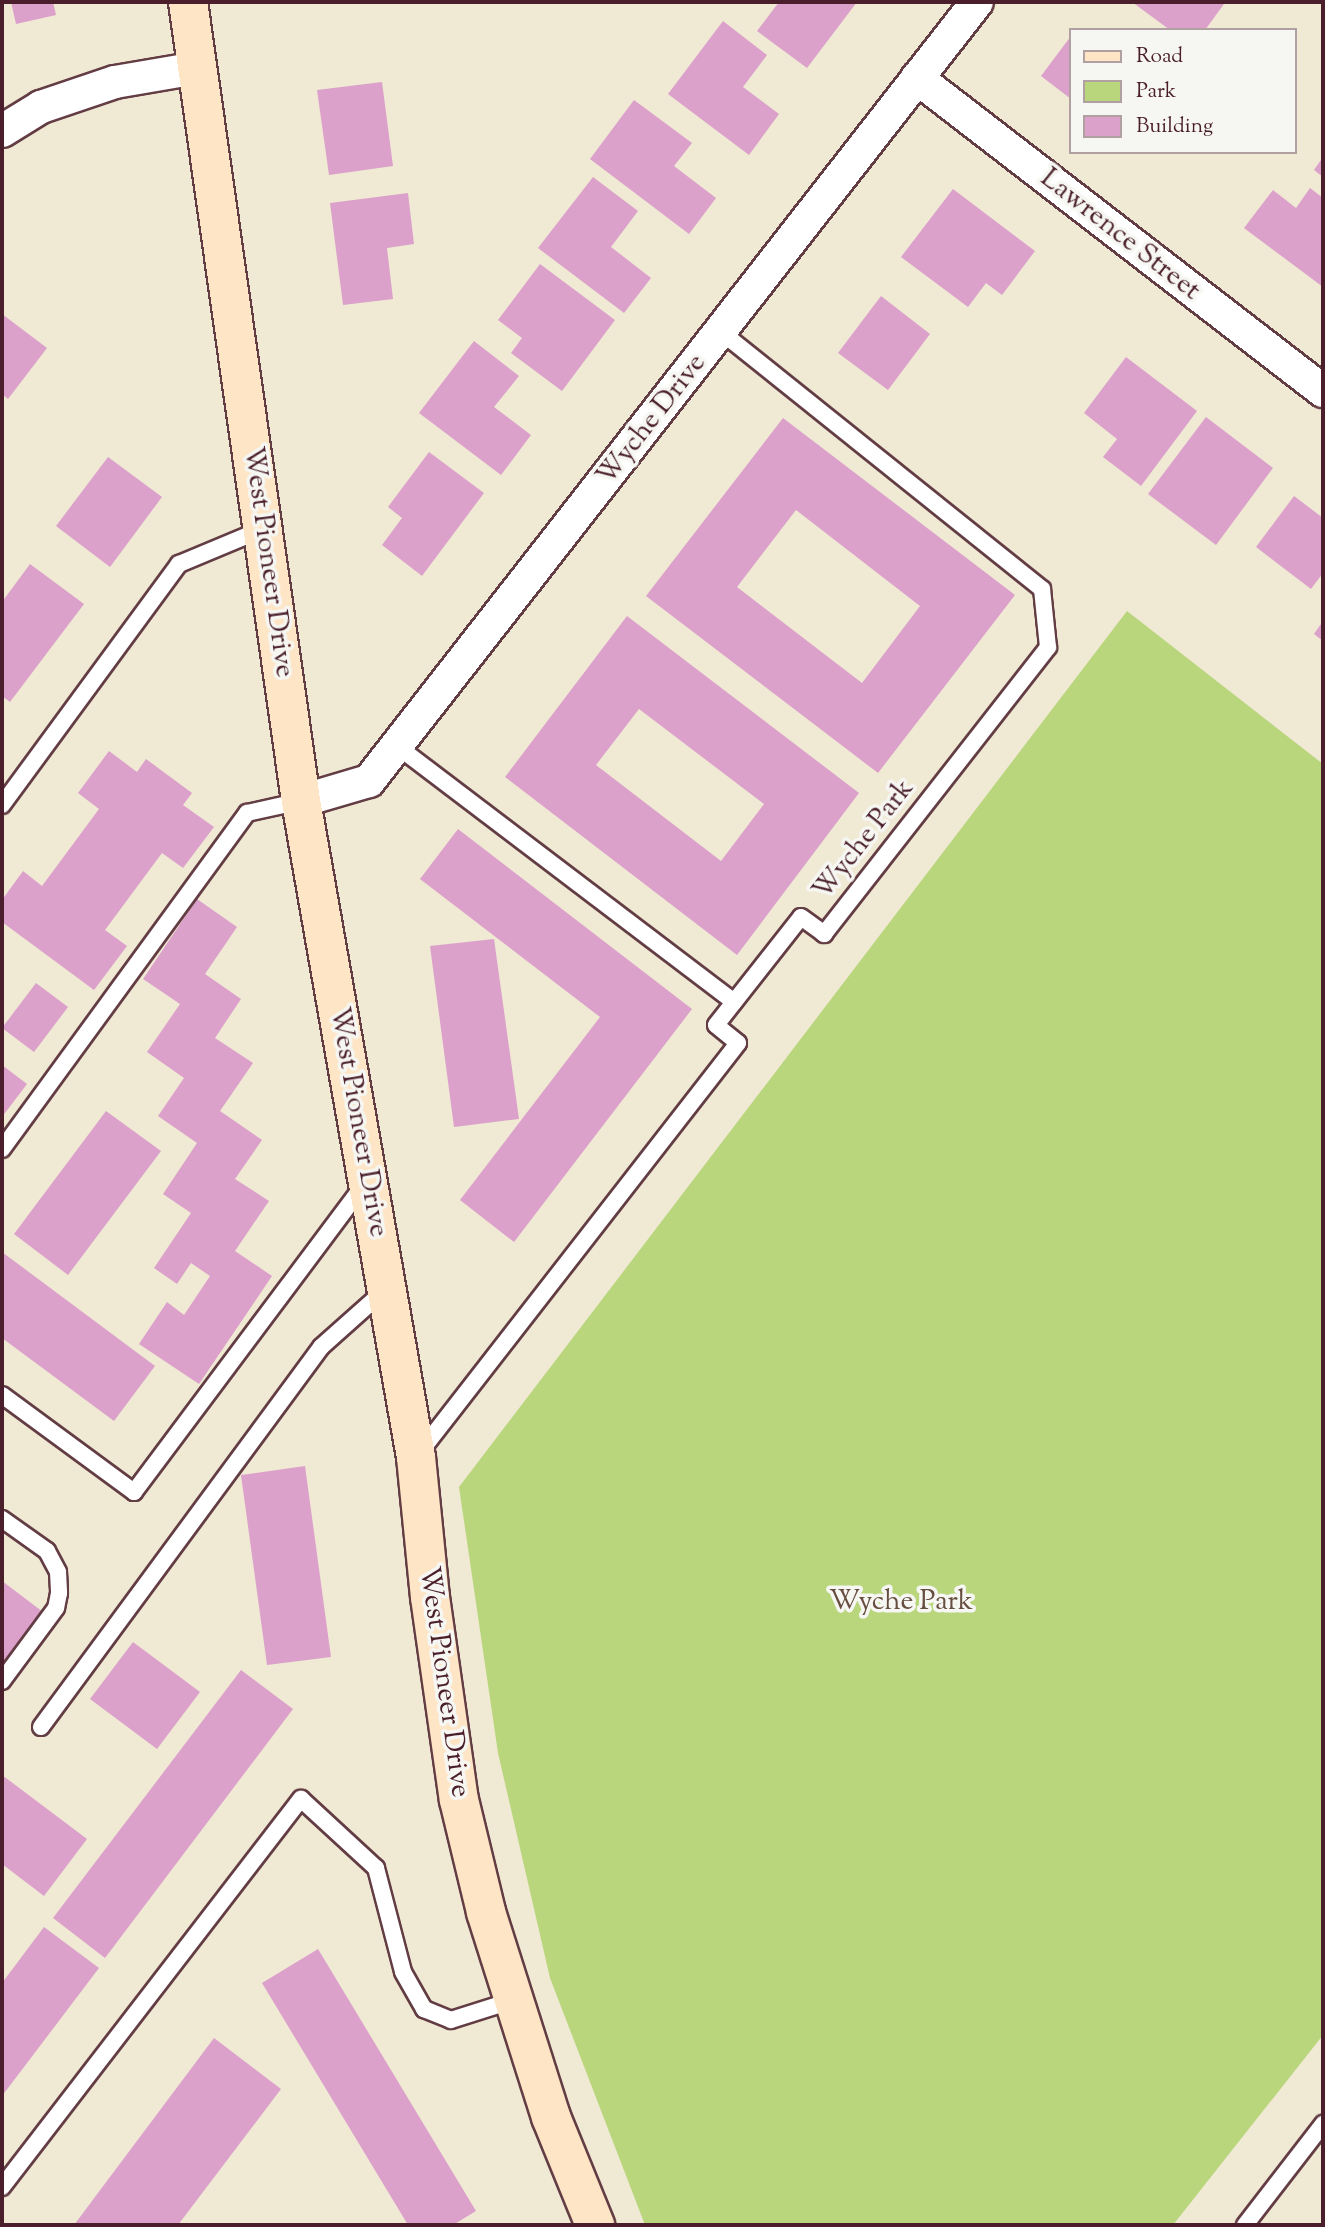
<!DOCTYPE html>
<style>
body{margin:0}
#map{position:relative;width:1325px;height:2227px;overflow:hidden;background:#f0e9d4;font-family:"Sorts Mill Goudy",serif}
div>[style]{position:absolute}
.green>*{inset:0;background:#b9d67d}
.building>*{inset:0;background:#dba1cb}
.roads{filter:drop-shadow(2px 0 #633d44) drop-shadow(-2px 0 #633d44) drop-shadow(0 2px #633d44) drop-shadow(0 -2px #633d44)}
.service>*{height:16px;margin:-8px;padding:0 8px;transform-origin:8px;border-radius:8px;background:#fff}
.minor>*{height:32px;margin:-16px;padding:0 16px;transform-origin:16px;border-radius:16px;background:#fff}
.secondary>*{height:38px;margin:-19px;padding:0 19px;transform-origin:19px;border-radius:19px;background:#fde5c5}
span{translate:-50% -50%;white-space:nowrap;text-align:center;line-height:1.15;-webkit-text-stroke:7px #f6f6f2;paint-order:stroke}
.street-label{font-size:28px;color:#4a1f2b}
.park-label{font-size:28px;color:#664d40}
.frame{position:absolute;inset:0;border:4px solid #4a1f2b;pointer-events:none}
.legend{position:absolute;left:1069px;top:28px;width:228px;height:126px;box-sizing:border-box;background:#f6f6f2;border:2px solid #b1a0a2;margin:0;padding:9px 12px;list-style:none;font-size:21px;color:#4a1f2b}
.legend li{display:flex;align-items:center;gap:14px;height:35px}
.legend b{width:35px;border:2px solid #b1a0a2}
</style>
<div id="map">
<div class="green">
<div style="clip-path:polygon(1127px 611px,1323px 764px,1323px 2035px,1173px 2225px,645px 2225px,550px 1978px,498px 1753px,459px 1487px)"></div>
</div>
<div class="building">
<div style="clip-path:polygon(11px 2px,53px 2px,56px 15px,16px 24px)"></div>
<div style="clip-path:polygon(779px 2px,857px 2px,807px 68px,757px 31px)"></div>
<div style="clip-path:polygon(1132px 2px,1222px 2px,1224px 4px,1205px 30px,1170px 30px)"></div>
<div style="clip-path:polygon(723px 21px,767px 55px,743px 87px,779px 114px,749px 155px,668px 94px)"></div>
<div style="clip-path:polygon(1071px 36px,1071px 99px,1041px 76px)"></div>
<div style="clip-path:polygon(382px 82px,393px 166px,329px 175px,317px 90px)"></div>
<div style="clip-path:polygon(634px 100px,692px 143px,674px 166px,716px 198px,689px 234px,590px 159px)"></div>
<div style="clip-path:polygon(1323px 157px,1323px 177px,1314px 170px)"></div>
<div style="clip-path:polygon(593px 177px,638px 211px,611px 247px,651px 278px,624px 313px,538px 248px)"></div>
<div style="clip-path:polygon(1310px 188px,1323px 198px,1323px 287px,1244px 228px,1273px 190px,1296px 208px)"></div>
<div style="clip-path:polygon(953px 189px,1035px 251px,1002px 295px,986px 283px,968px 307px,901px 257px)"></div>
<div style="clip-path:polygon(408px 193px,414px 244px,387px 248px,393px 299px,343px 305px,330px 203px)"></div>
<div style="clip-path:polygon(540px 264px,615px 320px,562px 391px,511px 353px,522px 338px,498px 320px)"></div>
<div style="clip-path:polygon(881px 296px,930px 334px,888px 390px,838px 353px)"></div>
<div style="clip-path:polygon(2px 314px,47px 348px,8px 399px,2px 394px)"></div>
<div style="clip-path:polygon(474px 341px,519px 376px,494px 407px,531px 435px,501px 475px,419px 413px)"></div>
<div style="clip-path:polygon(1126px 357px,1197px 411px,1141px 486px,1103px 457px,1117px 439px,1084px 413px)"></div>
<div style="clip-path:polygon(1206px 417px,1273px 468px,1216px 545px,1148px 494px)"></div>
<div style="clip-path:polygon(evenodd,783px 418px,1015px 595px,878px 773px,646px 596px,783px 418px,796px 510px,920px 606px,862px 683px,737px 587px,796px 510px)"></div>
<div style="clip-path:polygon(429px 452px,484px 493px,422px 576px,382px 545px,402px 518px,388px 507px)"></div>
<div style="clip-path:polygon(108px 457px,162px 497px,110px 567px,56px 526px)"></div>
<div style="clip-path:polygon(1294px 496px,1323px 518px,1323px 573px,1311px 589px,1256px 547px)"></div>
<div style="clip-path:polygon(30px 564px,84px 604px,10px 702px,2px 696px,2px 602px)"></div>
<div style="clip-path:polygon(evenodd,627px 616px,859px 793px,737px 955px,505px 777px,627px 616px,639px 709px,764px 804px,721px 861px,596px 765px,639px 709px)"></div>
<div style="clip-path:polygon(1323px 621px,1323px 641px,1314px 634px)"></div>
<div style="clip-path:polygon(109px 751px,137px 772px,146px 759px,192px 793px,183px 805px,214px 827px,183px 868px,162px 853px,105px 930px,127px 946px,94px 990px,2px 922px,2px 900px,23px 871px,42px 886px,99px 809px,78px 793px)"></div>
<div style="clip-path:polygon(458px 829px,692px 1009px,514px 1242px,460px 1200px,600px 1017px,420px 879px)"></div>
<div style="clip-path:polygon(197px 899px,237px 927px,205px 974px,241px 999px,215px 1038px,253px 1063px,220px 1111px,262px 1140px,235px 1179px,269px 1201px,235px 1251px,272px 1276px,199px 1384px,139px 1344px,167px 1302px,184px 1315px,210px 1276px,191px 1263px,177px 1284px,154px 1268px,191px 1213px,163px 1194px,197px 1143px,158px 1116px,184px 1078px,147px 1052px,180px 1004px,143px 979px)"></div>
<div style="clip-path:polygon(494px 939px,519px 1119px,454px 1127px,430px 946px)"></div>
<div style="clip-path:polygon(36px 983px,68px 1007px,34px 1052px,2px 1028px)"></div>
<div style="clip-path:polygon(2px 1065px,27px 1084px,2px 1117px)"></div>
<div style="clip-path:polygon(106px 1111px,161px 1151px,68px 1275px,14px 1234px)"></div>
<div style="clip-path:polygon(2px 1252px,155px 1366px,114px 1421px,2px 1338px)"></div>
<div style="clip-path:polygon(305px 1466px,331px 1657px,267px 1665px,241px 1475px)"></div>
<div style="clip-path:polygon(2px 1581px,47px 1615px,6px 1669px,2px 1666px)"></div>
<div style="clip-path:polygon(133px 1642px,200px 1692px,157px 1749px,90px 1699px)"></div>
<div style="clip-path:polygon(241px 1670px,293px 1709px,105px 1958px,53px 1918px)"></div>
<div style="clip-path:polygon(2px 1775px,87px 1839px,44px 1896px,2px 1864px)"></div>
<div style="clip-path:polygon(44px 1927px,99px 1968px,2px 2096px,2px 1983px)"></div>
<div style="clip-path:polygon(318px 1949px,476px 2211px,453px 2225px,408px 2225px,262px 1983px)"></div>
<div style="clip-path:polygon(214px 2038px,281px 2089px,178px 2225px,74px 2225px)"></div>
</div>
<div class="roads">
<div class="service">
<div style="left:397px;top:746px;width:423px;rotate:37.2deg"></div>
<div style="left:2px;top:805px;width:299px;rotate:-53.7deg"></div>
<div style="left:179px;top:564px;width:91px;rotate:-22.6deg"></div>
<div style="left:2px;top:1149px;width:416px;rotate:-53.9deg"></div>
<div style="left:247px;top:813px;width:55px;rotate:-12.5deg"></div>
<div style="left:2px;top:1395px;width:164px;rotate:36.3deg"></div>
<div style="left:134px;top:1492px;width:384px;rotate:-53.2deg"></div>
<div style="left:420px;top:1452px;width:518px;rotate:-52.13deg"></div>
<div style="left:738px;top:1043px;width:28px;rotate:-141deg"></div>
<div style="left:716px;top:1025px;width:137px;rotate:-51.8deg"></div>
<div style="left:801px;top:917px;width:29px;rotate:36deg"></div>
<div style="left:824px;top:934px;width:364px;rotate:-52deg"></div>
<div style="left:1048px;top:647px;width:58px;rotate:-95.9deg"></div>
<div style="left:1042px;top:589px;width:411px;rotate:-141.3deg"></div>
<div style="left:2px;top:1519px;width:55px;rotate:35.4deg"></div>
<div style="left:47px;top:1551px;width:24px;rotate:62deg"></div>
<div style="left:58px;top:1572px;width:21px;rotate:87deg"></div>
<div style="left:59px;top:1593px;width:15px;rotate:101deg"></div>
<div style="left:56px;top:1608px;width:91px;rotate:126.5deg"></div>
<div style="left:41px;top:1727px;width:472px;rotate:-53.6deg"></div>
<div style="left:321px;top:1347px;width:87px;rotate:-41.7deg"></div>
<div style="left:2px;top:2187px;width:490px;rotate:-52.4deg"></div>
<div style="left:301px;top:1799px;width:102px;rotate:42.6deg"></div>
<div style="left:376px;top:1868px;width:107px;rotate:75.4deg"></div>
<div style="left:403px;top:1972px;width:43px;rotate:60.4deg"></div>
<div style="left:424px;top:2009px;width:29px;rotate:22deg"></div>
<div style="left:451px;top:2020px;width:66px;rotate:-17.6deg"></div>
<div style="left:1245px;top:2225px;width:128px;rotate:-52.3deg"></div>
</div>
<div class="minor">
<div style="left:917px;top:78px;width:513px;rotate:37.63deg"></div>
<div style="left:2px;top:131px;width:46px;rotate:-31.6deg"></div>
<div style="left:41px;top:107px;width:78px;rotate:-18.7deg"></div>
<div style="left:115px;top:82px;width:83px;rotate:-9.7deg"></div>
<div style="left:301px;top:801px;width:71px;rotate:-16.4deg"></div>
<div style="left:369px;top:781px;width:988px;rotate:-52.03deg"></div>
</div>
<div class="secondary">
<div style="left:188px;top:2px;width:807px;rotate:81.95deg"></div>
<div style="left:301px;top:801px;width:666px;rotate:80.06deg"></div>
<div style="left:416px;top:1457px;width:141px;rotate:84.3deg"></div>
<div style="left:430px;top:1597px;width:205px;rotate:81.9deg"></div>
<div style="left:459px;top:1800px;width:115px;rotate:76.4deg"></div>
<div style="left:486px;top:1912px;width:215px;rotate:72.4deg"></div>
<div style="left:551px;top:2117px;width:117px;rotate:67.8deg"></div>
</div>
</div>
<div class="street-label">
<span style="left:1120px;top:235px;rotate:38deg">Lawrence Street</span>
<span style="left:652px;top:420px;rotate:-52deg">Wyche Drive</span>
<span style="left:268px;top:562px;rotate:82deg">West Pioneer Drive</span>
<span style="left:864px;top:840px;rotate:-52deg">Wyche Park</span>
<span style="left:358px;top:1122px;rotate:80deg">West Pioneer Drive</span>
<span style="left:444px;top:1682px;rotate:82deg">West Pioneer Drive</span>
</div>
<div class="park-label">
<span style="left:901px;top:1602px">Wyche Park</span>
</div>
<div class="frame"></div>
<ul class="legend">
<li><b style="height:9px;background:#fde5c5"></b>Road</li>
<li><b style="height:19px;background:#b9d67d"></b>Park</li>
<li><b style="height:19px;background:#dba1cb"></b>Building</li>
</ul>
</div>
